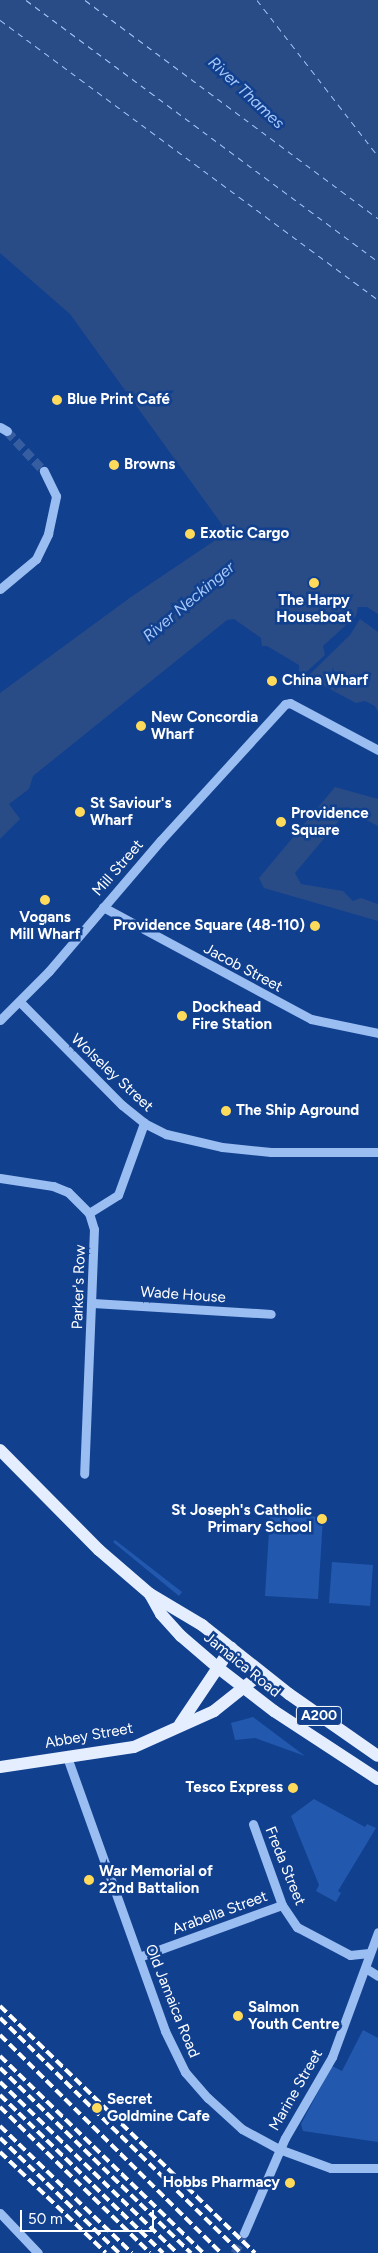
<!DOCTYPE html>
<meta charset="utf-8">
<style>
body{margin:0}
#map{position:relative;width:378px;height:2253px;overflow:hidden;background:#11408f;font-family:Figtree,sans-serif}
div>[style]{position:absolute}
.green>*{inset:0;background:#2259ae}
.water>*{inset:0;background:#294c87}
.pier>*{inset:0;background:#11408f}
.ferry>*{height:1px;margin-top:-0.5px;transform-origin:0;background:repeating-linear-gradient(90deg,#a6c7f9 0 6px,transparent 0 11px)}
.minor-tunnel>*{height:9px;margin-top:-4.5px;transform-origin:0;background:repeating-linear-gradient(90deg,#355da0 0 9px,transparent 0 13.5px)}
.minor>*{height:9px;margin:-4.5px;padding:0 4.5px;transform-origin:4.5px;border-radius:4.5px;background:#9abdf2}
.major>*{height:12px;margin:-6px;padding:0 6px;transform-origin:6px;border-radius:6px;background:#e5eeff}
.rail>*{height:4px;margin-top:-2px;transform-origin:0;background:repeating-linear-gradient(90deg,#fff 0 9px,transparent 0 13px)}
.dots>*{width:14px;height:14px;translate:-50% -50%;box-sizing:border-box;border:2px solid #11408f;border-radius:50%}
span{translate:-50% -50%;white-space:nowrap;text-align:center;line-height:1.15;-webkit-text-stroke:5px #11408f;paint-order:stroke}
.shield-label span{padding:1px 4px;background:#11408f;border:1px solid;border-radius:4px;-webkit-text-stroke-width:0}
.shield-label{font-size:14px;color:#fff;font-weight:700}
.poi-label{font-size:15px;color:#fff;font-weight:700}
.left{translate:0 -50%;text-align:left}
.right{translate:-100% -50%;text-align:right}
.street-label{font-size:15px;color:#fff}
.water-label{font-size:16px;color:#a6c7f9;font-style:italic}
.scale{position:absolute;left:20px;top:2210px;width:134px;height:22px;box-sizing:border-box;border:2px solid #fff;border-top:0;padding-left:6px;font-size:15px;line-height:18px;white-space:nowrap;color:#fff;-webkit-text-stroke:4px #11408f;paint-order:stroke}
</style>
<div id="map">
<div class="green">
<div style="clip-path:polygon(270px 1514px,323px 1517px,318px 1599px,265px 1596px)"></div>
<div style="clip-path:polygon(115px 1540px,182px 1592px,179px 1596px,113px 1542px)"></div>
<div style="clip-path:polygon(332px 1562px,373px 1565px,370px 1606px,329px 1603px)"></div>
<div style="clip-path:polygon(253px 1717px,305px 1756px,255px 1738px,235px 1740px,231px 1723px)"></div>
<div style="clip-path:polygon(314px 1799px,365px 1827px,367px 1824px,376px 1828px,338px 1891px,341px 1893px,336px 1902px,316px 1891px,319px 1885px,291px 1816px)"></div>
<div style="clip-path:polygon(363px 2030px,378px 2038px,378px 2142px,303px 2131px,301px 2124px,332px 2066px,342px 2071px)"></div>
</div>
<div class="water">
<div style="clip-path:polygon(0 0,378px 0,378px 712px,375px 706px,365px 701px,356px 703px,307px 677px,299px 671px,299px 665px,267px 646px,262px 646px,261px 638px,234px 619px,227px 620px,33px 776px,29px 789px,9px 804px,20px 819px,0 839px,0 693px,131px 597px,214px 541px,223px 526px,70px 314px,0 253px)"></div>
<div style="clip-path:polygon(335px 787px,378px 799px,378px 826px,353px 813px,343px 816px,295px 873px,301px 884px,343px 891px,353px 901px,361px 898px,378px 904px,378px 921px,264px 888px,259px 878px)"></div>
</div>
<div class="pier">
<div style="clip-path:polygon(358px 607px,367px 607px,378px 614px,378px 632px,360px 619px,350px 635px,307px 677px,304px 674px,325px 655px,323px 646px,356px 616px)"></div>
</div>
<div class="ferry">
<div style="left:26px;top:0;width:438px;rotate:36.6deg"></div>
<div style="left:85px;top:0;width:365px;rotate:36.7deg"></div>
<div style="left:257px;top:0;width:197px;rotate:52.2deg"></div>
<div style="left:0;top:20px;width:470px;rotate:36.5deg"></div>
</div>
<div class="minor-tunnel">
<div style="left:7px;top:431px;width:54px;rotate:47.2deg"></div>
<div style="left:235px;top:2253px;width:22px;rotate:-66deg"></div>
</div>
<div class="minor">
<div style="left:0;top:427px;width:8px;rotate:30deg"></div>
<div style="left:0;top:589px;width:47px;rotate:-39.8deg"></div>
<div style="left:36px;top:559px;width:28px;rotate:-64deg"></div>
<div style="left:48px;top:534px;width:39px;rotate:-78deg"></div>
<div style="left:56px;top:496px;width:28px;rotate:-116deg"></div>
<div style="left:103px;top:907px;width:236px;rotate:28.3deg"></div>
<div style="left:311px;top:1019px;width:68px;rotate:11.8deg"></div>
<div style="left:20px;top:1002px;width:145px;rotate:45.3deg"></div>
<div style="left:122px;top:1105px;width:28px;rotate:39deg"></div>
<div style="left:144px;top:1123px;width:25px;rotate:27deg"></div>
<div style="left:166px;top:1134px;width:57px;rotate:13.1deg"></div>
<div style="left:222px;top:1147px;width:49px;rotate:5.8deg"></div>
<div style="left:271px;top:1152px;width:107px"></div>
<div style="left:0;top:1020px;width:69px;rotate:-45deg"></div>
<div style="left:49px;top:971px;width:172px;rotate:-49.5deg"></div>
<div style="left:161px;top:840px;width:184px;rotate:-47.6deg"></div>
<div style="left:285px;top:704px;width:5px;rotate:-11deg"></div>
<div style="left:290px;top:703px;width:100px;rotate:28.1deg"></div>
<div style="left:0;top:1178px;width:54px;rotate:8.6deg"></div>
<div style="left:53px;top:1186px;width:16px;rotate:22deg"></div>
<div style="left:68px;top:1192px;width:30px;rotate:45deg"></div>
<div style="left:89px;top:1213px;width:17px;rotate:73deg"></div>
<div style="left:94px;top:1229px;width:245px;rotate:92.3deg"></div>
<div style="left:89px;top:1213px;width:34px;rotate:-32deg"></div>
<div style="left:118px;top:1195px;width:77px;rotate:-70.1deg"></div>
<div style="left:93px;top:1303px;width:178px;rotate:3.5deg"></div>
<div style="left:67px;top:1757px;width:291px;rotate:70.3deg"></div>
<div style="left:165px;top:2031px;width:46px;rotate:64deg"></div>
<div style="left:185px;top:2072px;width:35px;rotate:49deg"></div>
<div style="left:208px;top:2098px;width:46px;rotate:42.4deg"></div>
<div style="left:242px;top:2129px;width:42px;rotate:28.4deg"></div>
<div style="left:279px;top:2149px;width:55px;rotate:20.1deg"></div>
<div style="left:331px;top:2168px;width:47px"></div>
<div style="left:253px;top:1824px;width:86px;rotate:70.3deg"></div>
<div style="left:282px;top:1905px;width:27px;rotate:56deg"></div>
<div style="left:297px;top:1927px;width:60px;rotate:27.8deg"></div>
<div style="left:350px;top:1955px;width:19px;rotate:-6deg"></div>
<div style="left:139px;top:1957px;width:152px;rotate:-20deg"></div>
<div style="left:367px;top:1969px;width:13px;rotate:32deg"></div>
<div style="left:0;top:2213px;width:55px;rotate:46.5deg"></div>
<div style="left:244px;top:2233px;width:103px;rotate:-66.7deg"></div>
<div style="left:285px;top:2138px;width:94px;rotate:-59.9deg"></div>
<div style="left:332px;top:2057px;width:133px;rotate:-69.8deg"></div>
</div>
<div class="major">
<div style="left:0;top:1450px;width:141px;rotate:45.3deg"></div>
<div style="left:99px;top:1550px;width:67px;rotate:40.8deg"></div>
<div style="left:150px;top:1594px;width:61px;rotate:30.8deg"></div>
<div style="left:202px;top:1625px;width:111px;rotate:38.4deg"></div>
<div style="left:289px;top:1694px;width:108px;rotate:34.9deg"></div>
<div style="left:150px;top:1594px;width:23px;rotate:61deg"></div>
<div style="left:161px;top:1614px;width:30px;rotate:48deg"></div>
<div style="left:181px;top:1636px;width:48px;rotate:40.7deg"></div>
<div style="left:217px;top:1667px;width:72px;rotate:37.7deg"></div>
<div style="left:274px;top:1711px;width:124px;rotate:33.2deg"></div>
<div style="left:180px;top:1724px;width:92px;rotate:-56.1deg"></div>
<div style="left:0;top:1767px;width:135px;rotate:-8.5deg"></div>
<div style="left:134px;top:1747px;width:88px;rotate:-24.2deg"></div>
<div style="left:214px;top:1711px;width:61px;rotate:-38.4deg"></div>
</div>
<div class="rail">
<div style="left:0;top:2006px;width:355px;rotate:44.1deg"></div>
<div style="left:0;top:2018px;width:337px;rotate:44.3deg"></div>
<div style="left:0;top:2035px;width:310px;rotate:44.6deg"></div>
<div style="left:0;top:2056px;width:283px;rotate:44.1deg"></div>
<div style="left:0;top:2068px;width:266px;rotate:44.1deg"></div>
<div style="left:0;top:2082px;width:246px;rotate:44deg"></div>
<div style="left:0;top:2095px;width:227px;rotate:44.1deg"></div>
<div style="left:0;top:2107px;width:209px;rotate:44.2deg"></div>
<div style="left:0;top:2126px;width:183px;rotate:43.9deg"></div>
<div style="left:0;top:2138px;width:165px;rotate:44deg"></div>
<div style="left:0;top:2152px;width:146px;rotate:43.6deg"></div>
</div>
<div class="dots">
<div style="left:57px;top:400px;background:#ffda5b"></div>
<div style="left:114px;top:465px;background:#ffda5b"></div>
<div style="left:190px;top:534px;background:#ffda5b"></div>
<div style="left:314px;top:583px;background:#ffda5b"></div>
<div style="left:272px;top:681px;background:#ffda5b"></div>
<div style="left:141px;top:726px;background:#ffda5b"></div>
<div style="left:80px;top:812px;background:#ffda5b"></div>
<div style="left:281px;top:822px;background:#ffda5b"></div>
<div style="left:45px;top:900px;background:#ffda5b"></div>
<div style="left:315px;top:926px;background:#ffda5b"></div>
<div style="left:182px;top:1016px;background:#ffda5b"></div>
<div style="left:226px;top:1111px;background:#ffda5b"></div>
<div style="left:322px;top:1519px;background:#ffda5b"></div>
<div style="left:293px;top:1788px;background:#ffda5b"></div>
<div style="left:89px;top:1880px;background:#ffda5b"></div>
<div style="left:238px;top:2016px;background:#ffda5b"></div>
<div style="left:97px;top:2108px;background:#ffda5b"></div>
<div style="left:290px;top:2183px;background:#ffda5b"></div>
</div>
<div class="shield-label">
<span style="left:319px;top:1716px">A200</span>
</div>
<div class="poi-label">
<span class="left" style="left:67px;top:400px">Blue Print Café</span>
<span class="left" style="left:124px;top:465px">Browns</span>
<span class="left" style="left:200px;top:534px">Exotic Cargo</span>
<span style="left:314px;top:609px">The Harpy<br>Houseboat</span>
<span class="left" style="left:282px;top:681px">China Wharf</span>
<span class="left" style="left:151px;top:726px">New Concordia<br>Wharf</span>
<span class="left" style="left:90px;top:812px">St Saviour's<br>Wharf</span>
<span class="left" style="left:291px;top:822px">Providence<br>Square</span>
<span style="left:45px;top:926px">Vogans<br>Mill Wharf</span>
<span class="right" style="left:305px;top:926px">Providence Square (48-110)</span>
<span class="left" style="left:192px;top:1016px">Dockhead<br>Fire Station</span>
<span class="left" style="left:236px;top:1111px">The Ship Aground</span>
<span class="right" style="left:312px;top:1519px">St Joseph's Catholic<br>Primary School</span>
<span class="right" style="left:283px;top:1788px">Tesco Express</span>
<span class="left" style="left:99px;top:1880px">War Memorial of<br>22nd Battalion</span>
<span class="left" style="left:248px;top:2016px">Salmon<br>Youth Centre</span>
<span class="left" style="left:107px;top:2108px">Secret<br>Goldmine Cafe</span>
<span class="right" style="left:280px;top:2183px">Hobbs Pharmacy</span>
</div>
<div class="street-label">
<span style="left:118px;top:868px;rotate:-49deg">Mill Street</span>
<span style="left:243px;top:968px;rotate:28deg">Jacob Street</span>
<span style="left:112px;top:1073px;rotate:43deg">Wolseley Street</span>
<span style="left:79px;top:1287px;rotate:-88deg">Parker's Row</span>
<span style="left:183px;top:1295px;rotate:4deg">Wade House</span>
<span style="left:242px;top:1665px;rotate:39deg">Jamaica Road</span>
<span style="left:89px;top:1736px;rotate:-10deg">Abbey Street</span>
<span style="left:285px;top:1866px;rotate:68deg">Freda Street</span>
<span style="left:220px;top:1913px;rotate:-20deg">Arabella Street</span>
<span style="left:172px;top:2001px;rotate:68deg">Old Jamaica Road</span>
<span style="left:296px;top:2090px;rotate:-60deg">Marine Street</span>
</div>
<div class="water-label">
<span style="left:246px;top:93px;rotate:43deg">River Thames</span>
<span style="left:189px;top:602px;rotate:-40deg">River Neckinger</span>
</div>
<div class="scale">50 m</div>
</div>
